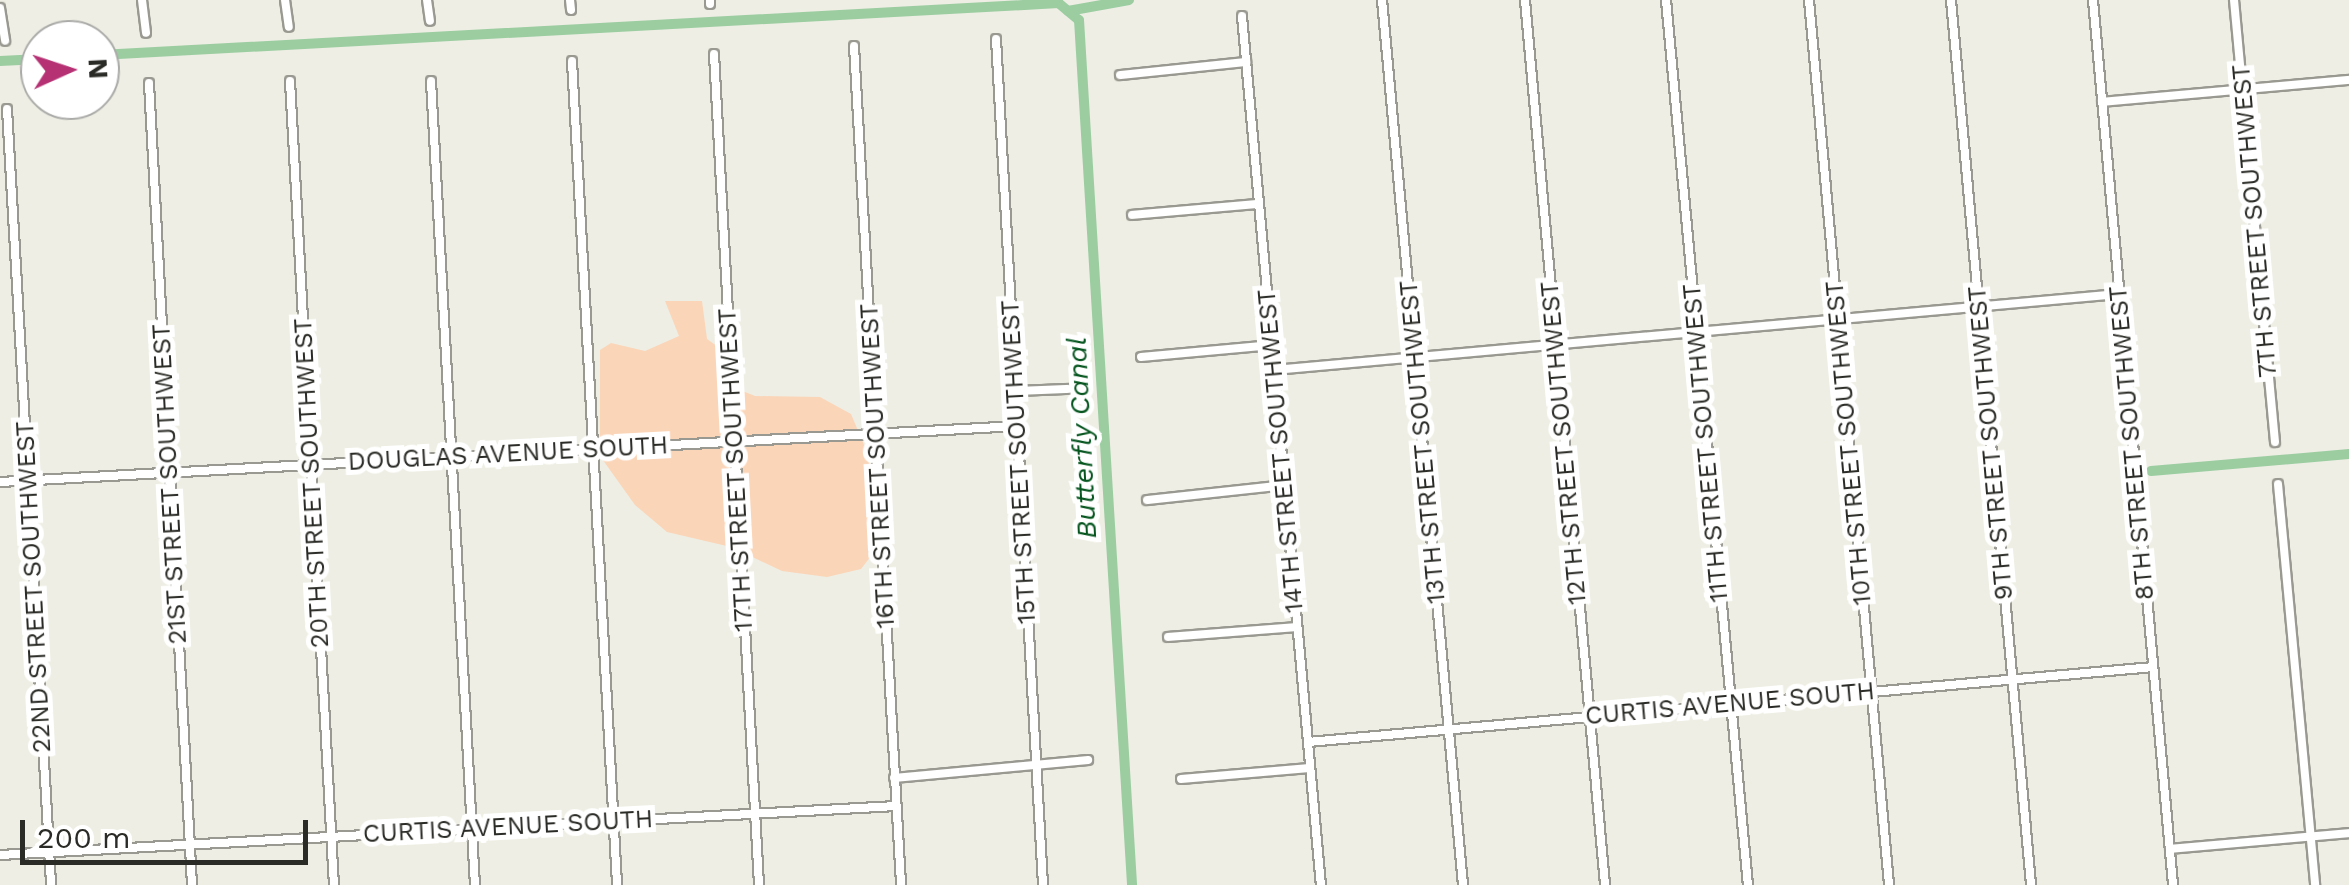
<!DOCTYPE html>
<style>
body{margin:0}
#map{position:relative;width:2349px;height:885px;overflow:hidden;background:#eeeee4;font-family:"Work Sans",sans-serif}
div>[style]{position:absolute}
.green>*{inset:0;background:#fbd5b8}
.canal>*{height:10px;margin:-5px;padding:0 5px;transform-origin:5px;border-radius:5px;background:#9bcda1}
.roads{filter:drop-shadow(2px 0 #9a9991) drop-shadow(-2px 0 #9a9991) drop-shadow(0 2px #9a9991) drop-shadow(0 -2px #9a9991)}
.minor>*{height:8px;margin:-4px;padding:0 4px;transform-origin:4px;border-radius:4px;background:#fff}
span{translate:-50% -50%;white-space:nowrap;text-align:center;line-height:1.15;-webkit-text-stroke:10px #fff;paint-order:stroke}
.street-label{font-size:25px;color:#2a2a26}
.water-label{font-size:28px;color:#06551f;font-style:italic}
.north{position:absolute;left:20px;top:20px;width:100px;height:100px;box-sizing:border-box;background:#fff;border:2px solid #aaaaa8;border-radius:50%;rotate:87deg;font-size:28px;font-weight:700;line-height:40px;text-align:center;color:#2a2a26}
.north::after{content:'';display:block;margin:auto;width:35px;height:45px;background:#b63074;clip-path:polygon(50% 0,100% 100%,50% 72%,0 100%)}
.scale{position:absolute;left:20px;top:820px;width:288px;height:45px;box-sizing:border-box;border:5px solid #2a2a26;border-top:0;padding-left:12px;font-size:30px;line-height:35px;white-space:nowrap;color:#2a2a26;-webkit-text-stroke:8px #fff;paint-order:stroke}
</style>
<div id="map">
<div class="green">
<div style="clip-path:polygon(665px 301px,702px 301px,707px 339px,721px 349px,735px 388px,755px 396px,820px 397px,851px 414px,867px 452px,875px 505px,878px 547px,861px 569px,827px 577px,782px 571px,731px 547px,667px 532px,635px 505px,600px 456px,600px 350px,611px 343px,645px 351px,679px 336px)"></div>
</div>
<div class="canal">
<div style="left:1056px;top:1px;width:30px;rotate:40deg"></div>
<div style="left:1079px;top:20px;width:867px;rotate:86.49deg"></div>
<div style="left:1068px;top:11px;width:62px;rotate:-10.2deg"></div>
<div style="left:100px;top:55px;width:960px;rotate:-3.1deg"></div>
<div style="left:0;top:61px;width:40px;rotate:-2.9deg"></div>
<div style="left:2151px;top:471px;width:199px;rotate:-4.9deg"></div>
</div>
<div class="roads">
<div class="minor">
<div style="left:142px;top:0;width:33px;rotate:83deg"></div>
<div style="left:285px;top:0;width:27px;rotate:82deg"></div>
<div style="left:427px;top:0;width:21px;rotate:82deg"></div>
<div style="left:570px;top:0;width:10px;rotate:84deg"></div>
<div style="left:710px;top:0;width:4px;rotate:90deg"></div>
<div style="left:1382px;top:0;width:889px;rotate:84.77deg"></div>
<div style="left:1525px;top:0;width:889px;rotate:84.83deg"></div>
<div style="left:1666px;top:0;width:889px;rotate:84.71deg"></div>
<div style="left:1809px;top:0;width:889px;rotate:84.83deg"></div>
<div style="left:1951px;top:0;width:889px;rotate:84.83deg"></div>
<div style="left:2093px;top:0;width:889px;rotate:84.83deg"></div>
<div style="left:2234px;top:0;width:444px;rotate:84.7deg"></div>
<div style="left:0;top:8px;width:33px;rotate:81deg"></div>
<div style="left:1242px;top:16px;width:873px;rotate:84.81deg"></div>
<div style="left:996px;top:39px;width:847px;rotate:86.82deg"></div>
<div style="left:854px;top:46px;width:840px;rotate:86.79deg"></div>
<div style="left:714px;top:54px;width:832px;rotate:86.9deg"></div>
<div style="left:572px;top:61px;width:825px;rotate:86.87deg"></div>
<div style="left:1120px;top:75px;width:127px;rotate:-5.9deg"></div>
<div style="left:290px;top:81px;width:805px;rotate:86.87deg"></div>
<div style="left:431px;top:81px;width:805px;rotate:86.87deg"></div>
<div style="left:149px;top:83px;width:803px;rotate:86.93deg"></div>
<div style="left:2102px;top:102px;width:248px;rotate:-5.1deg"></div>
<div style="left:7px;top:109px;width:777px;rotate:86.75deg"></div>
<div style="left:1132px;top:215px;width:127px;rotate:-5deg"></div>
<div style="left:1141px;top:357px;width:132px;rotate:-5.2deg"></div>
<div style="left:1274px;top:370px;width:848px;rotate:-5.14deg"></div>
<div style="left:1015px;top:391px;width:53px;rotate:-2.2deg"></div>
<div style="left:0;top:482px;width:1018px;rotate:-3.15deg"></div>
<div style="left:2278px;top:484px;width:403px;rotate:84.7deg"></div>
<div style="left:1147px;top:500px;width:138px;rotate:-6.2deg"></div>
<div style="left:1168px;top:637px;width:129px;rotate:-4.4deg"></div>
<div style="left:1308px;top:742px;width:848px;rotate:-5.07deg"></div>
<div style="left:894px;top:778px;width:195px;rotate:-5.3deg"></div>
<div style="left:1181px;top:779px;width:129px;rotate:-4.9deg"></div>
<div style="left:2170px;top:849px;width:180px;rotate:-5.1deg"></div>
<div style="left:0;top:855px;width:896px;rotate:-3.13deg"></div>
</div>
</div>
<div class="street-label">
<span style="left:2255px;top:221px;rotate:-95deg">7TH STREET SOUTHWEST</span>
<span style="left:1423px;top:442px;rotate:-95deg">13TH STREET SOUTHWEST</span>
<span style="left:1564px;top:443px;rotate:-95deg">12TH STREET SOUTHWEST</span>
<span style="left:1706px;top:443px;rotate:-95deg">11TH STREET SOUTHWEST</span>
<span style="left:1849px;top:443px;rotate:-95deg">10TH STREET SOUTHWEST</span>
<span style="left:1991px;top:443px;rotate:-95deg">9TH STREET SOUTHWEST</span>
<span style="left:2132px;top:443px;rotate:-95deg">8TH STREET SOUTHWEST</span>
<span style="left:1281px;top:451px;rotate:-95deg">14TH STREET SOUTHWEST</span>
<span style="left:508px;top:454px;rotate:-3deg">DOUGLAS AVENUE SOUTH</span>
<span style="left:1019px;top:462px;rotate:-93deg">15TH STREET SOUTHWEST</span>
<span style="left:878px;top:466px;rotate:-93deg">16TH STREET SOUTHWEST</span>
<span style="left:736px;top:470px;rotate:-93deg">17TH STREET SOUTHWEST</span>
<span style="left:312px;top:483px;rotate:-93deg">20TH STREET SOUTHWEST</span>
<span style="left:170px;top:484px;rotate:-93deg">21ST STREET SOUTHWEST</span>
<span style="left:34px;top:587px;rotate:-93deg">22ND STREET SOUTHWEST</span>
<span style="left:1730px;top:704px;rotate:-5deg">CURTIS AVENUE SOUTH</span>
<span style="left:508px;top:827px;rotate:-3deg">CURTIS AVENUE SOUTH</span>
</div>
<div class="water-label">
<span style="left:1082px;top:438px;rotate:-93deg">Butterfly Canal</span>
</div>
<div class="north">N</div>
<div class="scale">200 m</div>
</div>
